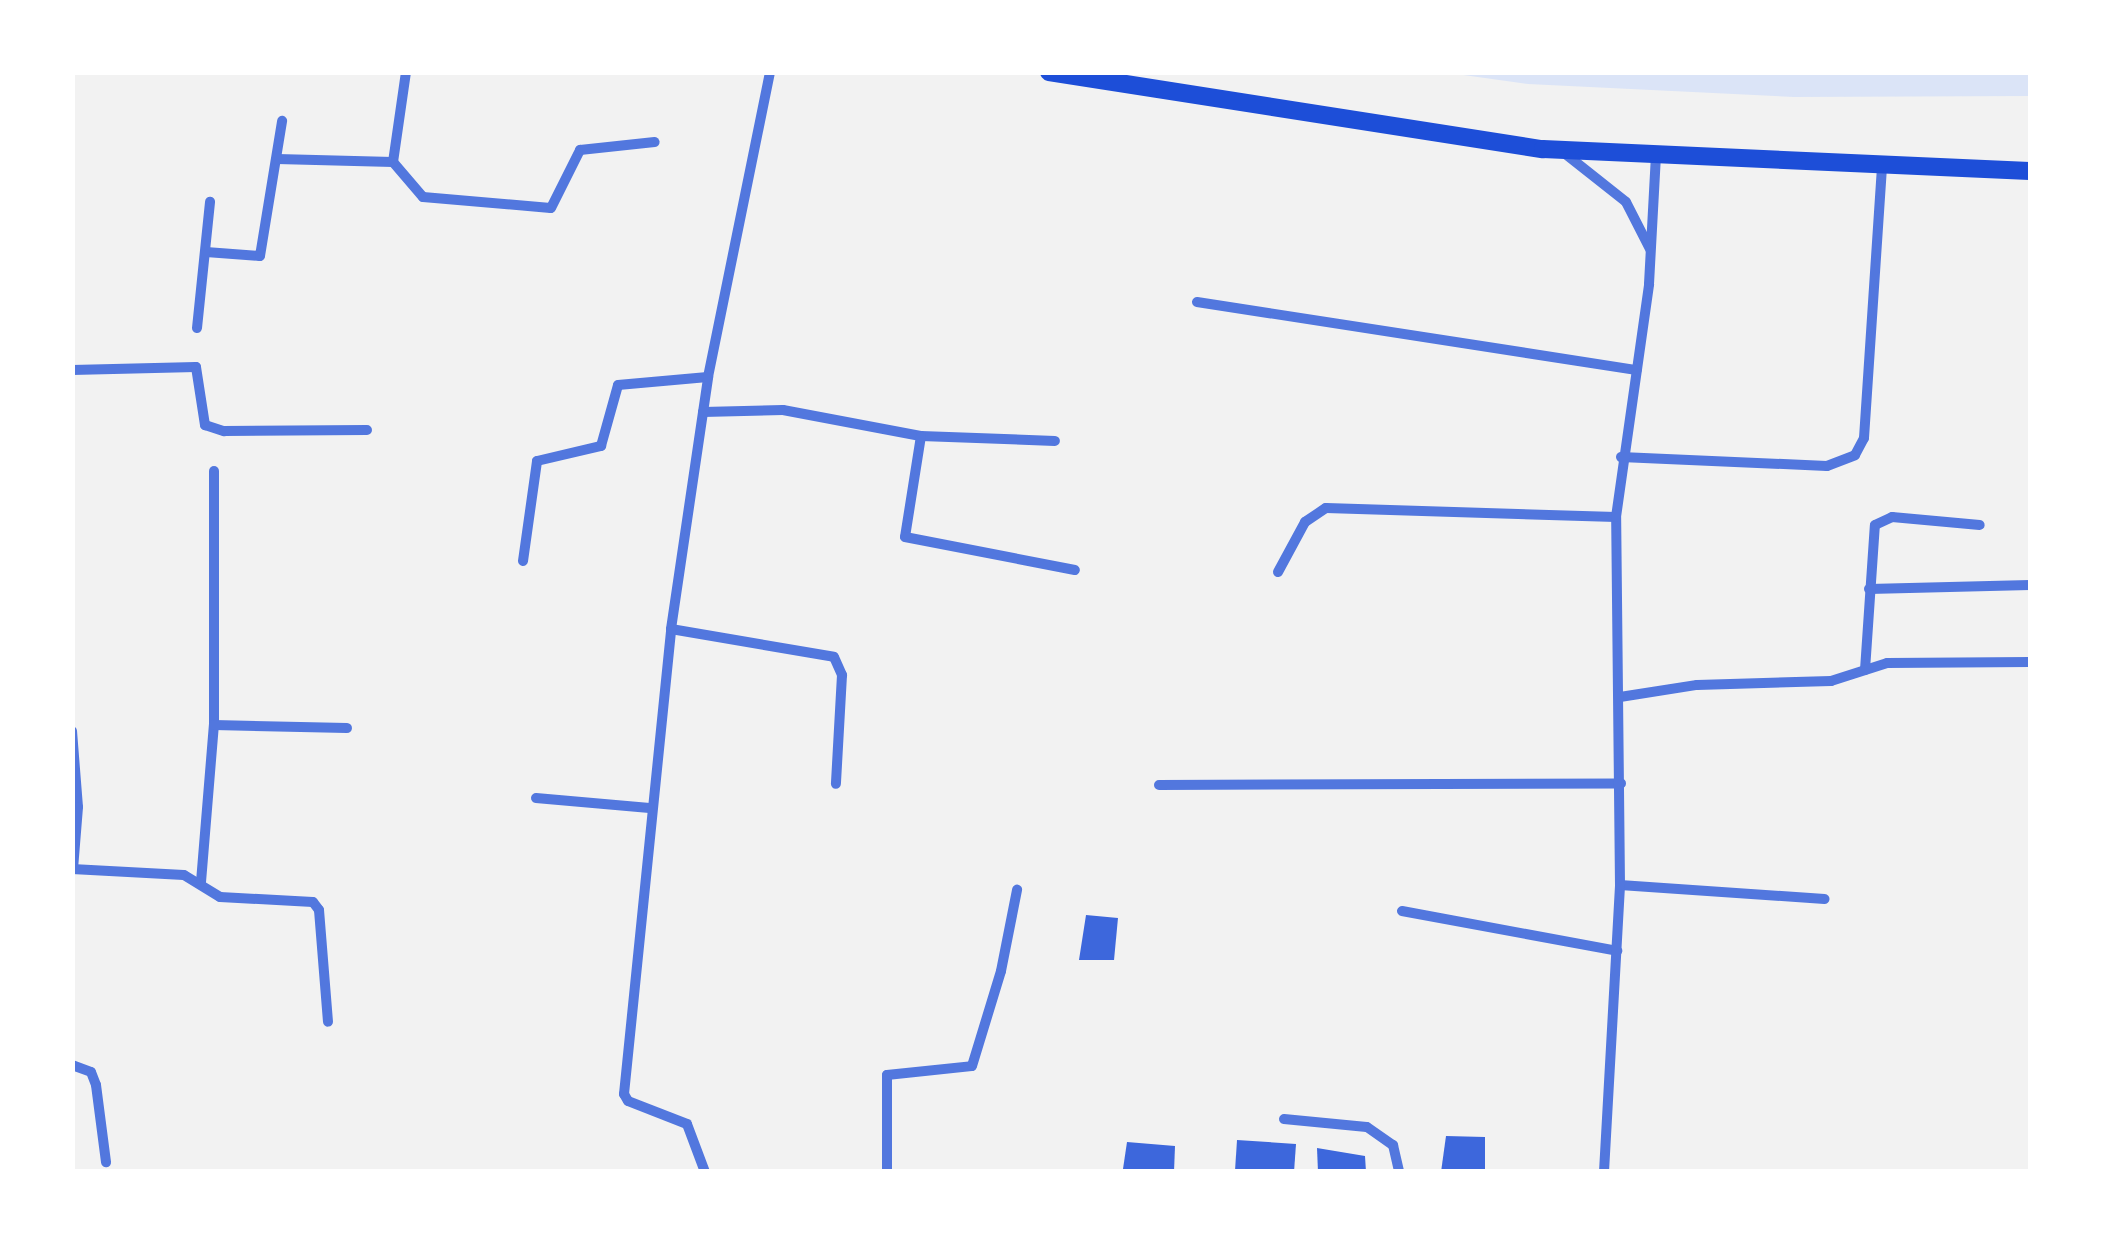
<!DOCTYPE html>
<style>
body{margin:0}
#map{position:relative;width:2103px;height:1244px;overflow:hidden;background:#f2f2f2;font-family:Overpass,sans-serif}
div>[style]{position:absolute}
.green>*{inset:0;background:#dbe4f7}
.building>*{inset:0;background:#3d67dc}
.minor>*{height:10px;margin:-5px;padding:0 5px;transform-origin:5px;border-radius:5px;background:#5277de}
.secondary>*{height:18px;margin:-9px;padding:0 9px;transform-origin:9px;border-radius:9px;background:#1d4ed8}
span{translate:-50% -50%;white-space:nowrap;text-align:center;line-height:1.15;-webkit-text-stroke:10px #fff;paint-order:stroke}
.frame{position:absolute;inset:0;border:75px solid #fff;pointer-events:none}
</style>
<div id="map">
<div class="green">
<div style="clip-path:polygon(2030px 72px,2030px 96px,1794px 97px,1528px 84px,1449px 73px)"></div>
</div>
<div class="building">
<div style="clip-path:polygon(1086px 915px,1118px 918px,1114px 960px,1079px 960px)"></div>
<div style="clip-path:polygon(1446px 1136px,1485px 1137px,1485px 1172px,1441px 1172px)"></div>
<div style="clip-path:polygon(1237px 1140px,1296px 1144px,1294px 1172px,1235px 1171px)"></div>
<div style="clip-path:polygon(1127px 1142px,1175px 1146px,1174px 1172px,1123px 1169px)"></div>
<div style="clip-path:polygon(1317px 1148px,1365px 1156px,1366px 1172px,1318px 1172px)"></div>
</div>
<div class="minor">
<div style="left:406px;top:72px;width:91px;rotate:98.2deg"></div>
<div style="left:393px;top:162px;width:46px;rotate:49.4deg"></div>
<div style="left:423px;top:197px;width:128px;rotate:4.9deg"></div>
<div style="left:551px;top:208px;width:65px;rotate:-63.4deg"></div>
<div style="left:580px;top:150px;width:75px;rotate:-6.1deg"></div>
<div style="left:1563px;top:152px;width:80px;rotate:38.4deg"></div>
<div style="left:1626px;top:202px;width:53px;rotate:62.9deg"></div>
<div style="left:277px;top:159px;width:116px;rotate:1.5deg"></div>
<div style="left:206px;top:252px;width:54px;rotate:4.2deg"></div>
<div style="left:260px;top:256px;width:137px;rotate:-80.7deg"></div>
<div style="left:1197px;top:302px;width:445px;rotate:8.8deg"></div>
<div style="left:197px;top:328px;width:127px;rotate:-84.1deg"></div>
<div style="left:72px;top:370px;width:124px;rotate:-1.4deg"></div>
<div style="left:196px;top:367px;width:59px;rotate:81.2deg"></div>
<div style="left:205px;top:425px;width:20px;rotate:18deg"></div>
<div style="left:224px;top:431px;width:143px;rotate:-0.4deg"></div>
<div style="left:703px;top:412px;width:80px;rotate:-1.4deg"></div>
<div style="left:783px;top:410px;width:140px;rotate:10.7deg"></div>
<div style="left:921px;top:436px;width:134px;rotate:2.1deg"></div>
<div style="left:921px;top:436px;width:102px;rotate:99deg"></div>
<div style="left:905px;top:537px;width:173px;rotate:11deg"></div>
<div style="left:1621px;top:457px;width:206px;rotate:2.5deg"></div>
<div style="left:1827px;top:466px;width:30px;rotate:-21deg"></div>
<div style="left:1855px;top:455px;width:19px;rotate:-62deg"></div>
<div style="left:1864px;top:438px;width:273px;rotate:-86.2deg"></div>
<div style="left:214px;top:471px;width:254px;rotate:90deg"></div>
<div style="left:523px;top:561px;width:101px;rotate:-82deg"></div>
<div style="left:537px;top:461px;width:66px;rotate:-13.2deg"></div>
<div style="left:601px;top:446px;width:63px;rotate:-74.4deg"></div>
<div style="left:618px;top:385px;width:90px;rotate:-5.1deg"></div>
<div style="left:1278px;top:572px;width:57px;rotate:-61.6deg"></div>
<div style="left:1305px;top:522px;width:25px;rotate:-34deg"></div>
<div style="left:1326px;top:508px;width:290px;rotate:1.8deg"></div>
<div style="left:1869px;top:589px;width:161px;rotate:-1.4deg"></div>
<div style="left:671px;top:629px;width:165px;rotate:9.7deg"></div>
<div style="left:834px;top:657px;width:20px;rotate:66deg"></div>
<div style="left:842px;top:675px;width:109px;rotate:93.2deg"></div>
<div style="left:1865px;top:670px;width:145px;rotate:-86.1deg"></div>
<div style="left:1875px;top:525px;width:19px;rotate:-25deg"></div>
<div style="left:1892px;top:517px;width:88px;rotate:5.2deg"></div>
<div style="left:1620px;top:697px;width:78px;rotate:-8.9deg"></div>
<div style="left:1697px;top:685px;width:134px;rotate:-1.7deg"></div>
<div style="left:1831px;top:681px;width:59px;rotate:-17.8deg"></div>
<div style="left:1887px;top:663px;width:143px;rotate:-0.4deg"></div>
<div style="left:72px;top:731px;width:76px;rotate:85.5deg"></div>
<div style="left:78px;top:807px;width:62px;rotate:94.6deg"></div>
<div style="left:1159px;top:785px;width:462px;rotate:-0.2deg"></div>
<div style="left:536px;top:798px;width:114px;rotate:5deg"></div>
<div style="left:72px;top:869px;width:112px;rotate:3.1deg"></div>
<div style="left:184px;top:875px;width:42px;rotate:31.4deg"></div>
<div style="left:220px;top:897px;width:93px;rotate:3.1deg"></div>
<div style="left:313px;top:902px;width:10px;rotate:53deg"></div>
<div style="left:319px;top:910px;width:112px;rotate:85.4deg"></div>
<div style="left:201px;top:882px;width:158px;rotate:-85.3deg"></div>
<div style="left:214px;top:725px;width:133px;rotate:1.3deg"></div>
<div style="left:1620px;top:885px;width:205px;rotate:3.9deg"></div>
<div style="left:1402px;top:911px;width:219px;rotate:10.5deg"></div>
<div style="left:72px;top:1065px;width:20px;rotate:20deg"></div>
<div style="left:91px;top:1072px;width:14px;rotate:69deg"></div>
<div style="left:96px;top:1085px;width:78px;rotate:82.6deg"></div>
<div style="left:1284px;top:1119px;width:83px;rotate:5.5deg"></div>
<div style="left:1367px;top:1127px;width:32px;rotate:35deg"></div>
<div style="left:1393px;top:1145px;width:28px;rotate:77deg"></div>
<div style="left:705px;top:1172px;width:51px;rotate:-110.6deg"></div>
<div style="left:687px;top:1124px;width:63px;rotate:-158.7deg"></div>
<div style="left:628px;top:1101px;width:8px;rotate:-120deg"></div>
<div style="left:624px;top:1094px;width:467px;rotate:-84.2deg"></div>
<div style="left:671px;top:629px;width:255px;rotate:-81.6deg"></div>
<div style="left:708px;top:377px;width:311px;rotate:-78.5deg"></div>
<div style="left:887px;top:1172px;width:97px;rotate:-90deg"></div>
<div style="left:887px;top:1075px;width:85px;rotate:-6deg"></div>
<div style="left:972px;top:1066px;width:99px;rotate:-73deg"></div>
<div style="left:1001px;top:971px;width:83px;rotate:-78.8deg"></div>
<div style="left:1604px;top:1172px;width:287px;rotate:-86.8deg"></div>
<div style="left:1620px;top:885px;width:368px;rotate:-90.6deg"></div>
<div style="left:1616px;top:517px;width:235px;rotate:-81.9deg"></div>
<div style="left:1649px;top:284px;width:128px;rotate:-86.9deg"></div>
</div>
<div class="secondary">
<div style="left:1049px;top:72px;width:500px;rotate:8.9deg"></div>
<div style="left:1543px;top:149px;width:487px;rotate:2.6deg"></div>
</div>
<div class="frame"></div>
</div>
